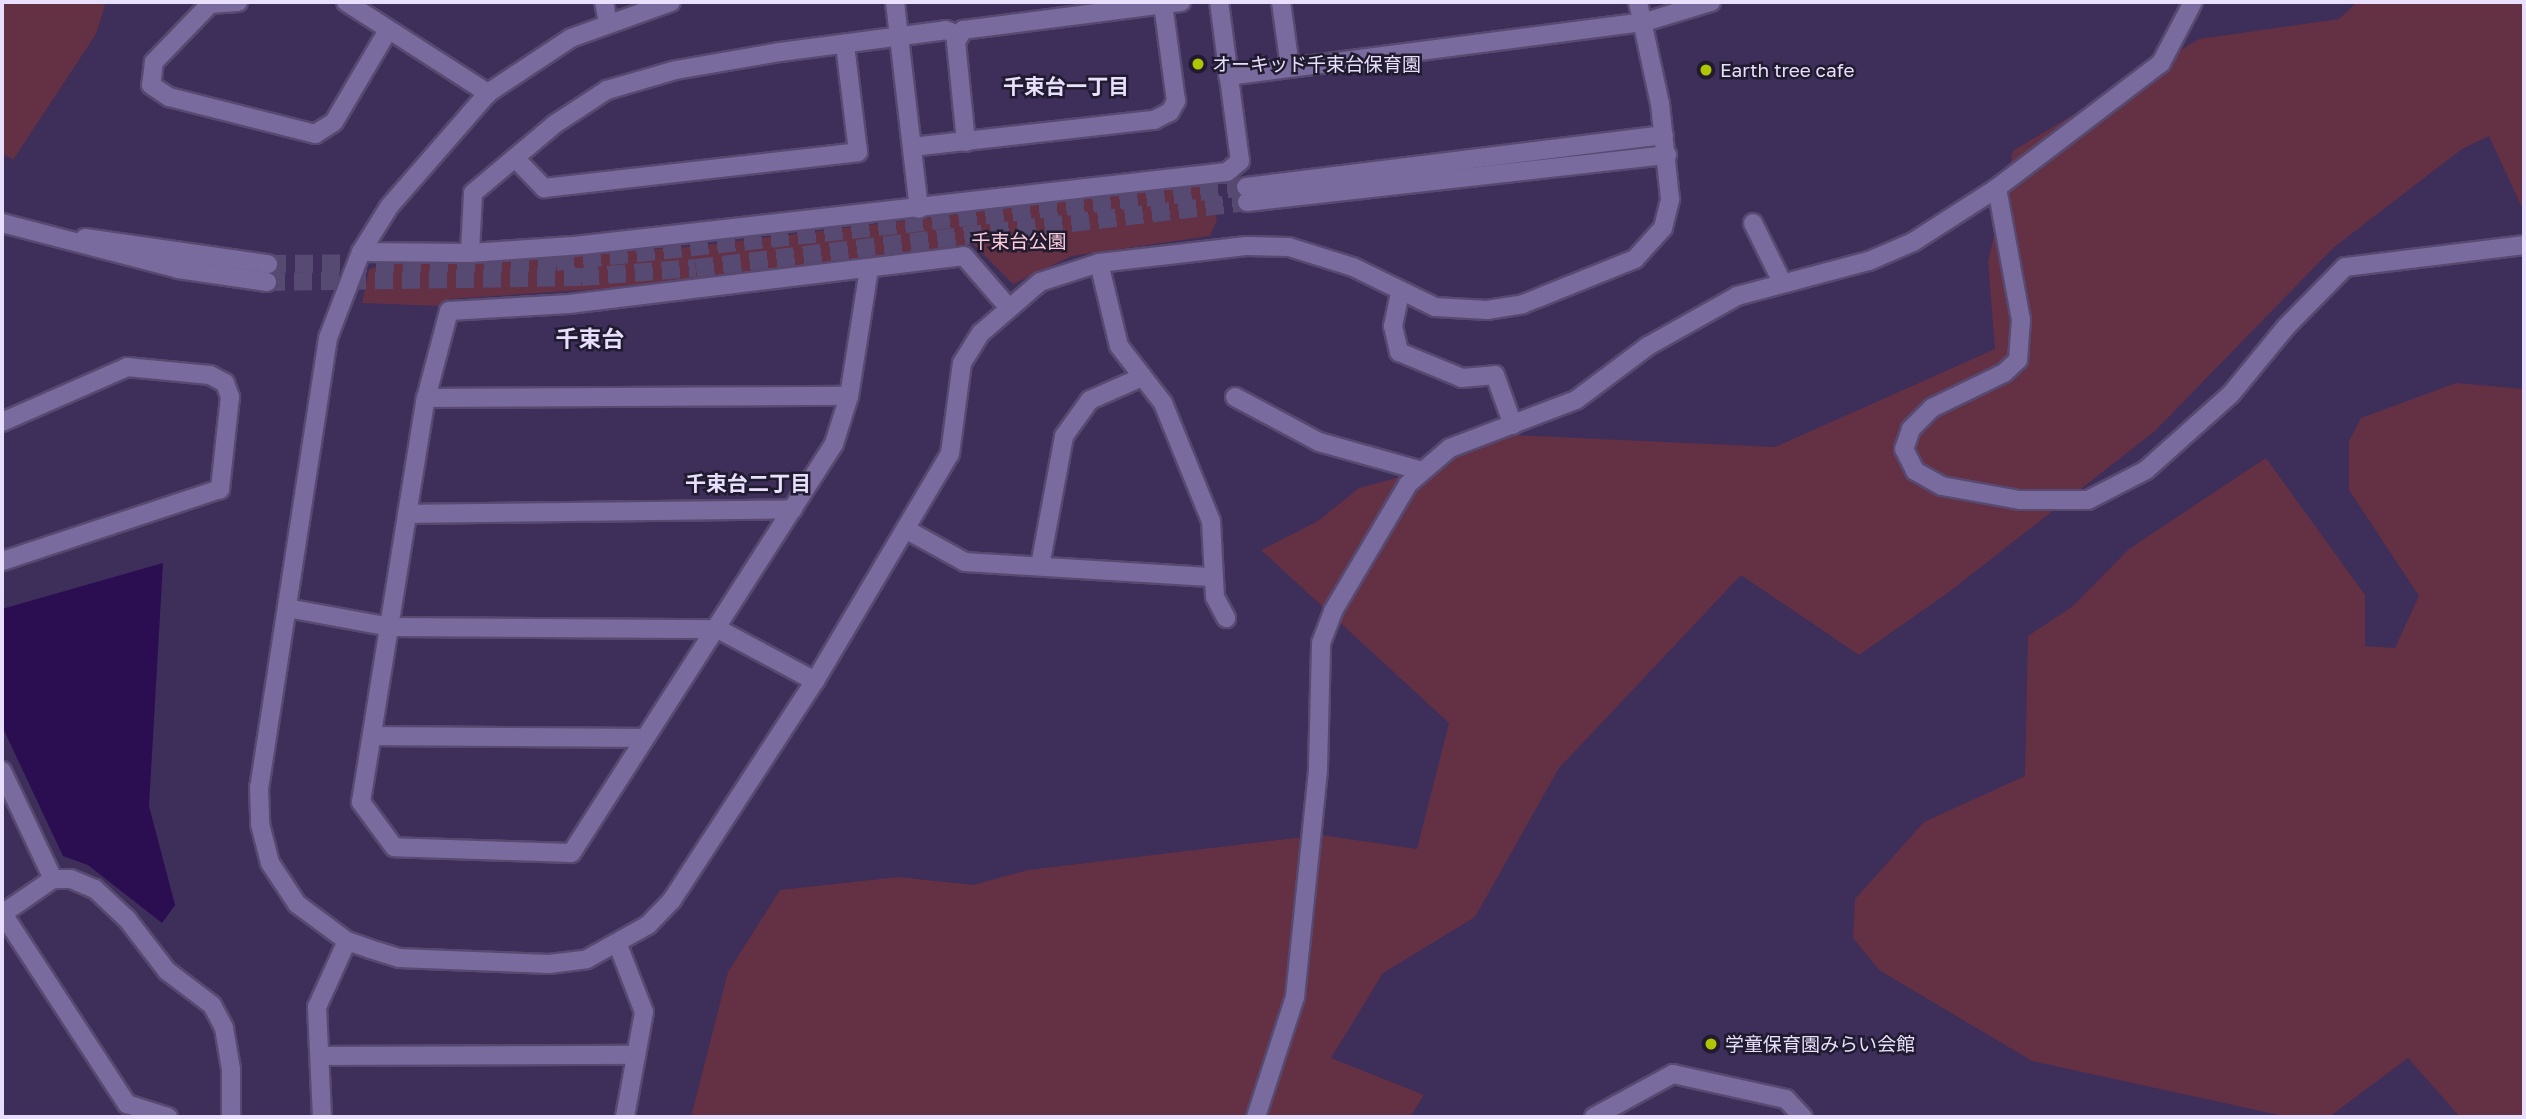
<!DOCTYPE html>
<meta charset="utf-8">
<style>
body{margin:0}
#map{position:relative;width:2526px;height:1119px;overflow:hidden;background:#3d2e5a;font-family:"Golos Text","Noto Sans JP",sans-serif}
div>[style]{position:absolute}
.green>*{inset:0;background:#643044}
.water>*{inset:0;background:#2b0d52}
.minor-tunnel>*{height:18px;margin-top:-9px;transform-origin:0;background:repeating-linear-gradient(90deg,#564972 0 18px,transparent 0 27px)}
.roads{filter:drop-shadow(2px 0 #57496f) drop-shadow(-2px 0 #57496f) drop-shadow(0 2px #57496f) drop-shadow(0 -2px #57496f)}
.minor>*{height:18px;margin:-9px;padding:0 9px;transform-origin:9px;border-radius:9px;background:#796b9d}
.dots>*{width:19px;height:19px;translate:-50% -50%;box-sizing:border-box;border:4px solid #211b2f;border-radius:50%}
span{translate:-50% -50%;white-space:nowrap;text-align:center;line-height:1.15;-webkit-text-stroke:5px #211b2f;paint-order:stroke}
.poi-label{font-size:19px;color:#e7dffc}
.left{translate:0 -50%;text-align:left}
.park-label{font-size:19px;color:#fecddd}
.neighbourhood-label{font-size:21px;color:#e7dffc;font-weight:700}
.quarter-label{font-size:23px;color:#e7dffc;font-weight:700}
.frame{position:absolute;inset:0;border:4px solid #e7dffc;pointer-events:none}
</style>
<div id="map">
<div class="green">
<div style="clip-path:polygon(2px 2px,106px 2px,96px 34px,13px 160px,2px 153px)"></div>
<div style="clip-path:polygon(2357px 2px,2524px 2px,2524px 212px,2489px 136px,2462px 149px,2333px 248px,2155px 431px,1949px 592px,1859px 655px,1741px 575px,1559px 768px,1475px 917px,1383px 973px,1331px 1058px,1424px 1095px,1410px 1117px,691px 1117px,728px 972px,780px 890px,899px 877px,973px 885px,1028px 870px,1321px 835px,1417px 849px,1449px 723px,1261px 550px,1318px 521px,1359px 488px,1404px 476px,1490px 434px,1775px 447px,1995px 349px,1988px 262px,2013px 151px,2199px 39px,2339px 19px)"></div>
<div style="clip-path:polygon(1204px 184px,1217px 220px,1210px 236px,1072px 256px,1013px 284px,973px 244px,671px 284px,449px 299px,438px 306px,362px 303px,369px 270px,379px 265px,689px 247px)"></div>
<div style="clip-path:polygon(2456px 383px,2524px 389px,2524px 1117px,2460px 1117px,2408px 1058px,2329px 1117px,2288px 1117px,2032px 1061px,1879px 970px,1853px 938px,1855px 899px,1924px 822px,2025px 776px,2028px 636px,2072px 607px,2129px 549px,2266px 458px,2365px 595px,2365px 646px,2395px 648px,2419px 596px,2349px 490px,2349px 441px,2361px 418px)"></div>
</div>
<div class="water">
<div style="clip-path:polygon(163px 563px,149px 806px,175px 905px,162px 923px,88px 865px,63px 856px,2px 726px,2px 609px)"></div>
</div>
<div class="minor-tunnel">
<div style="left:268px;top:264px;width:288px;rotate:-0.4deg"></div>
<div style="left:556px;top:262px;width:694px;rotate:-6.2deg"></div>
<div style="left:267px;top:282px;width:314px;rotate:-0.9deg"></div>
<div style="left:581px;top:277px;width:115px;rotate:-4.5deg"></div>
<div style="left:696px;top:268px;width:555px;rotate:-6.83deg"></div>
</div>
<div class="roads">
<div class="minor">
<div style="left:238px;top:2px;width:28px;rotate:176deg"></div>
<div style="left:210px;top:4px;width:81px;rotate:134deg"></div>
<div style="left:154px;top:62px;width:23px;rotate:97deg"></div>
<div style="left:151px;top:85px;width:22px;rotate:34deg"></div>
<div style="left:169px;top:97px;width:151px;rotate:14.2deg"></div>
<div style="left:315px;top:134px;width:22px;rotate:-32deg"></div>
<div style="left:334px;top:122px;width:104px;rotate:-59.5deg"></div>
<div style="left:346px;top:2px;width:169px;rotate:32.7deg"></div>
<div style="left:604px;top:2px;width:20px;rotate:79deg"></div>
<div style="left:671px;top:2px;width:106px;rotate:160.2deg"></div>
<div style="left:571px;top:38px;width:100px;rotate:146.5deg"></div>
<div style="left:488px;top:93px;width:151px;rotate:131deg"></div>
<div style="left:389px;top:207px;width:53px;rotate:121.9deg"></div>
<div style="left:361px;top:252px;width:92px;rotate:111deg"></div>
<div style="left:328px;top:338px;width:454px;rotate:98.7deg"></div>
<div style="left:259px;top:787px;width:37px;rotate:88deg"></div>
<div style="left:260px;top:824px;width:40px;rotate:75.6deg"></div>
<div style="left:270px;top:863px;width:49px;rotate:56.6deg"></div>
<div style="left:297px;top:904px;width:62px;rotate:36.5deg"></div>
<div style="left:347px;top:941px;width:24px;rotate:19deg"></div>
<div style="left:370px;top:949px;width:30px;rotate:17deg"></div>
<div style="left:399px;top:958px;width:150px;rotate:2.3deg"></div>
<div style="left:549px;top:964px;width:38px;rotate:-7deg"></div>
<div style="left:587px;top:959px;width:70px;rotate:-29.1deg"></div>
<div style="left:648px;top:925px;width:35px;rotate:-46deg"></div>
<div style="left:672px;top:900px;width:262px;rotate:-56.9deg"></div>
<div style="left:815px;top:681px;width:264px;rotate:-59.3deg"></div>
<div style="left:950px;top:454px;width:92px;rotate:-82.5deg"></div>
<div style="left:962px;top:363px;width:36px;rotate:-58deg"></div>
<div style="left:981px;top:333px;width:78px;rotate:-40.8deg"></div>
<div style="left:1040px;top:282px;width:62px;rotate:-17.9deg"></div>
<div style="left:1099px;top:263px;width:148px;rotate:-6.6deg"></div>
<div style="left:1246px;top:246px;width:43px;rotate:1.3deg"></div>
<div style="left:1289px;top:247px;width:67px;rotate:17.4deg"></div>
<div style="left:1353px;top:267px;width:91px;rotate:26deg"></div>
<div style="left:1435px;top:307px;width:52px;rotate:3.3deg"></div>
<div style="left:1487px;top:310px;width:36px;rotate:-9deg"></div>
<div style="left:1523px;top:304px;width:121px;rotate:-21.9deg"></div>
<div style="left:1635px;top:259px;width:42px;rotate:-47.9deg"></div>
<div style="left:1663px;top:228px;width:30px;rotate:-76deg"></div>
<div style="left:1670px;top:199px;width:96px;rotate:-96deg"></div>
<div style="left:1660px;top:104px;width:104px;rotate:-102.2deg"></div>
<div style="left:895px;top:2px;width:208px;rotate:83.4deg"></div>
<div style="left:1281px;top:2px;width:66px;rotate:82.1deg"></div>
<div style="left:1228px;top:76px;width:420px;rotate:-7.4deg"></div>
<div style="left:1645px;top:22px;width:69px;rotate:-16.9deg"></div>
<div style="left:966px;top:142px;width:100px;rotate:-95.7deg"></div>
<div style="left:956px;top:42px;width:14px;rotate:-60deg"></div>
<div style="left:963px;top:30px;width:220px;rotate:-7.3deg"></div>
<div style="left:912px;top:147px;width:244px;rotate:-6.4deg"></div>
<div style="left:1154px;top:120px;width:18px;rotate:-27deg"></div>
<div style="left:1170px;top:112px;width:13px;rotate:-61deg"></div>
<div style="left:1176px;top:101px;width:98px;rotate:-97.6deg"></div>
<div style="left:515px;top:158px;width:42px;rotate:46deg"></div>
<div style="left:544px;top:188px;width:316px;rotate:-6.5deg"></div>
<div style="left:858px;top:152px;width:108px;rotate:-96.9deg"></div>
<div style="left:1246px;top:187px;width:421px;rotate:-7.1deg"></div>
<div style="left:1997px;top:188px;width:134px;rotate:79.7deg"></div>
<div style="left:2021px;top:320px;width:40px;rotate:94.3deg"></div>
<div style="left:2018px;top:360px;width:19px;rotate:137deg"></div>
<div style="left:2004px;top:373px;width:80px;rotate:154.1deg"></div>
<div style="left:1932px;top:408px;width:30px;rotate:135deg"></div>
<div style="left:1911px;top:429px;width:21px;rotate:109deg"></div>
<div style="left:1904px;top:449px;width:25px;rotate:63deg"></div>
<div style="left:1915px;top:471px;width:31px;rotate:29deg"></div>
<div style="left:1942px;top:486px;width:79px;rotate:10.2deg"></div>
<div style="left:2020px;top:500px;width:68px"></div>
<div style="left:2088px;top:500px;width:65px;rotate:-27.3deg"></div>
<div style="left:2146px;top:470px;width:114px;rotate:-41.8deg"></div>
<div style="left:2231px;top:394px;width:87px;rotate:-50.6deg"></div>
<div style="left:2286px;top:327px;width:84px;rotate:-45.5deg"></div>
<div style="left:2345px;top:267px;width:180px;rotate:-7deg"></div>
<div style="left:1247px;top:202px;width:423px;rotate:-6.4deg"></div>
<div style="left:2px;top:223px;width:182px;rotate:14.6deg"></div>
<div style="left:178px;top:269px;width:90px;rotate:8.3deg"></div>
<div style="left:1753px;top:223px;width:66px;rotate:63.8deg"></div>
<div style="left:85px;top:238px;width:185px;rotate:8.1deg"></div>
<div style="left:361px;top:252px;width:109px;rotate:0.5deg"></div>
<div style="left:470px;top:253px;width:113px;rotate:-4deg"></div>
<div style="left:583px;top:245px;width:648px;rotate:-6.47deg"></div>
<div style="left:1227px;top:172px;width:17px;rotate:-40deg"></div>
<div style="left:1240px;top:161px;width:160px;rotate:-97.5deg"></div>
<div style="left:470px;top:253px;width:60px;rotate:-87.1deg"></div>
<div style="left:473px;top:193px;width:107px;rotate:-40.1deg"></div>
<div style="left:555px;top:124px;width:62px;rotate:-33.2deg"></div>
<div style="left:607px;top:90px;width:72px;rotate:-16.2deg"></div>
<div style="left:676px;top:70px;width:106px;rotate:-9.8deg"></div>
<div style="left:780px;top:52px;width:167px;rotate:-7.5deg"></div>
<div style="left:946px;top:30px;width:12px;rotate:24deg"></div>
<div style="left:1099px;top:263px;width:85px;rotate:76.5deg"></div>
<div style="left:1119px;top:346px;width:72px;rotate:52.3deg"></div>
<div style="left:1163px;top:403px;width:127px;rotate:67.9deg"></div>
<div style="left:1211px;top:521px;width:76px;rotate:87deg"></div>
<div style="left:1215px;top:597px;width:24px;rotate:62deg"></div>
<div style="left:869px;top:269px;width:129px;rotate:98.9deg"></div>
<div style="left:849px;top:396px;width:50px;rotate:107.4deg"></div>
<div style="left:834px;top:444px;width:486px;rotate:122.7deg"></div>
<div style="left:571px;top:853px;width:177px;rotate:-178.1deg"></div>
<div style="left:394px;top:847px;width:56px;rotate:-126.3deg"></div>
<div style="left:361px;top:802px;width:409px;rotate:-80.9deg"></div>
<div style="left:426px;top:398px;width:90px;rotate:-75.2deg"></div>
<div style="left:449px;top:311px;width:120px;rotate:-3.3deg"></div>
<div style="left:569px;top:304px;width:398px;rotate:-6.9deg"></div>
<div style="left:964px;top:256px;width:67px;rotate:49.2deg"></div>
<div style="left:1400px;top:293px;width:34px;rotate:102deg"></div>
<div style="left:1393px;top:326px;width:27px;rotate:77deg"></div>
<div style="left:1399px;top:352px;width:68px;rotate:22.4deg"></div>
<div style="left:1462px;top:378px;width:33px;rotate:-5deg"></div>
<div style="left:1495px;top:375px;width:53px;rotate:70.2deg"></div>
<div style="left:1235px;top:397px;width:95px;rotate:28.2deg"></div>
<div style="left:1319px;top:442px;width:107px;rotate:15.7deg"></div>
<div style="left:426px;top:398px;width:423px;rotate:-0.3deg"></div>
<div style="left:2px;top:422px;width:137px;rotate:-23.7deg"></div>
<div style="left:127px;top:367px;width:83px;rotate:5.5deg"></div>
<div style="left:210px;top:375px;width:17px;rotate:28deg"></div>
<div style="left:225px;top:383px;width:15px;rotate:70deg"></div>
<div style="left:230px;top:397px;width:93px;rotate:96.2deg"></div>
<div style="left:220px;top:489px;width:230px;rotate:161.7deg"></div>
<div style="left:407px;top:514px;width:386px;rotate:-0.7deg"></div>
<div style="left:907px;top:530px;width:66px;rotate:28.9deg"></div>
<div style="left:965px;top:562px;width:248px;rotate:3.5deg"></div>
<div style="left:1040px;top:566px;width:132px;rotate:-79.5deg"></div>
<div style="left:1064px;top:436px;width:44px;rotate:-54.2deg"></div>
<div style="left:1090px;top:400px;width:57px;rotate:-23.9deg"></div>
<div style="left:287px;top:608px;width:106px;rotate:10.4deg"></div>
<div style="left:391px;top:627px;width:327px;rotate:0.4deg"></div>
<div style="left:718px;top:629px;width:110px;rotate:28.2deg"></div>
<div style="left:373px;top:736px;width:271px;rotate:0.4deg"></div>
<div style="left:2px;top:771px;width:119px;rotate:64.7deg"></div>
<div style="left:2px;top:914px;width:62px;rotate:-34.5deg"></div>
<div style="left:53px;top:879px;width:18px"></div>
<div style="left:71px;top:879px;width:26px;rotate:23deg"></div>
<div style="left:95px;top:889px;width:44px;rotate:43.2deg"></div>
<div style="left:127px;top:919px;width:66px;rotate:52.4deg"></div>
<div style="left:167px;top:971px;width:56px;rotate:37.1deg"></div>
<div style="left:212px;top:1005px;width:26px;rotate:62deg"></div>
<div style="left:224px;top:1028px;width:42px;rotate:80.3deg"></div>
<div style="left:231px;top:1069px;width:48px;rotate:90deg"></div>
<div style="left:3px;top:914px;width:227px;rotate:56.9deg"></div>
<div style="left:127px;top:1104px;width:43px;rotate:17.6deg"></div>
<div style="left:618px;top:945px;width:72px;rotate:68.8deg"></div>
<div style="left:644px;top:1012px;width:107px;rotate:100.3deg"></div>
<div style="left:321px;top:1056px;width:315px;rotate:-0.2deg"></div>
<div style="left:322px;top:1117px;width:110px;rotate:-92.6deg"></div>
<div style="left:317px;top:1007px;width:72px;rotate:-65.6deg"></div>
<div style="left:1256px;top:1117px;width:126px;rotate:-72deg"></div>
<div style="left:1295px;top:997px;width:229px;rotate:-84.2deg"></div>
<div style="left:1318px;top:769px;width:126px;rotate:-88.6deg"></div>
<div style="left:1321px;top:643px;width:34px;rotate:-69deg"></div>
<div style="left:1333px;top:611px;width:147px;rotate:-59.4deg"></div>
<div style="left:1408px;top:484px;width:55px;rotate:-40.6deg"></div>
<div style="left:1450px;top:448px;width:135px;rotate:-20.9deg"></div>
<div style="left:1576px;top:400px;width:90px;rotate:-36.9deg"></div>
<div style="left:1648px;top:346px;width:102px;rotate:-29.3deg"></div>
<div style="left:1737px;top:296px;width:137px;rotate:-14.9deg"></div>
<div style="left:1869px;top:261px;width:48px;rotate:-23.4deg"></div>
<div style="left:1913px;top:242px;width:100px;rotate:-32.7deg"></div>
<div style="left:1997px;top:188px;width:206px;rotate:-37.3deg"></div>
<div style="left:2161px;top:63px;width:69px;rotate:-62.3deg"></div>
<div style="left:1594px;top:1117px;width:90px;rotate:-28.6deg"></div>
<div style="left:1673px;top:1074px;width:116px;rotate:12.5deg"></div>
<div style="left:1786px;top:1099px;width:25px;rotate:47deg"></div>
</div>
</div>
<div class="dots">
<div style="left:1198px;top:64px;background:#b0c503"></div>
<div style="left:1706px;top:70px;background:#b0c503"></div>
<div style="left:1711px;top:1044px;background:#b0c503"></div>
</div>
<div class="poi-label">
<span class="left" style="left:1212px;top:64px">オーキッド千束台保育園</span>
<span class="left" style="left:1720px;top:70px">Earth tree cafe</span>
<span class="left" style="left:1725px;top:1044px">学童保育園みらい会館</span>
</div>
<div class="park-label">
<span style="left:1019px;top:241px">千束台公園</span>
</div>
<div class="neighbourhood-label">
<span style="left:1066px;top:86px">千束台一丁目</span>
<span style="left:748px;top:483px">千束台二丁目</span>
</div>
<div class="quarter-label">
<span style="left:590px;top:338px">千束台</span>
</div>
<div class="frame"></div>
</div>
